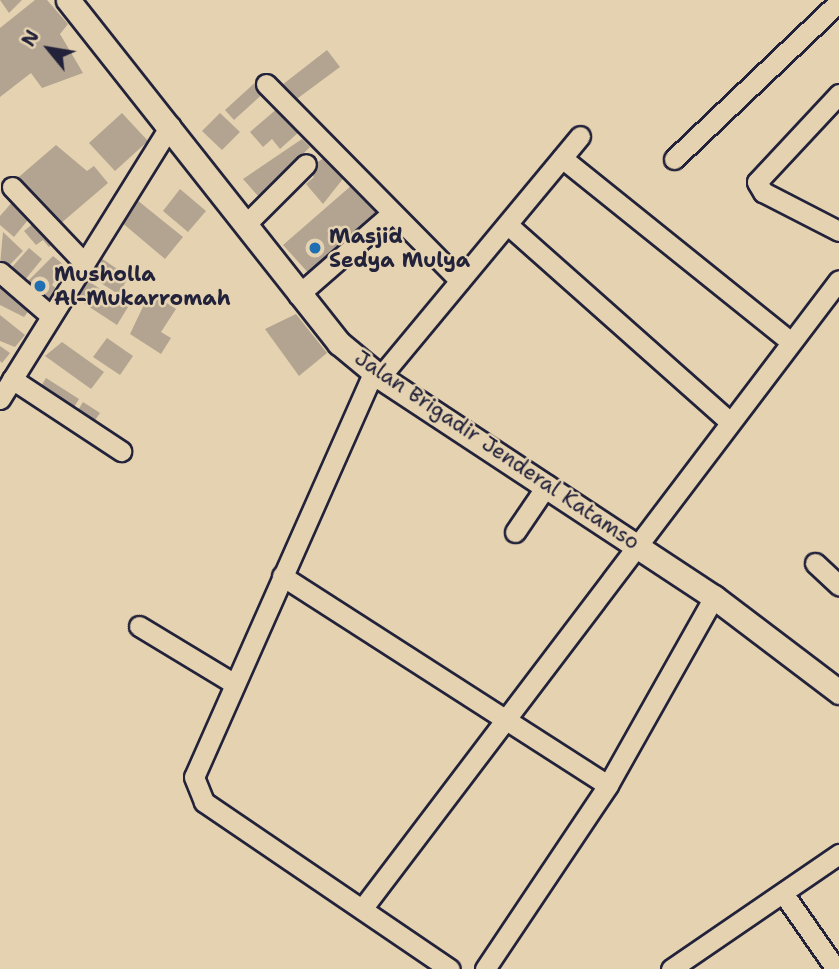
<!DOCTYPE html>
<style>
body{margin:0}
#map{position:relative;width:839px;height:969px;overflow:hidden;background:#e5d2b0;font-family:"Shantell Sans",sans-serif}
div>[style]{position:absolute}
.building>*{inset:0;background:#b2a491}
.roads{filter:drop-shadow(2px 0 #22223b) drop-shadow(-2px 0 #22223b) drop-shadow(0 2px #22223b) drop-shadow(0 -2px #22223b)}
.minor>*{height:19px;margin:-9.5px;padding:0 9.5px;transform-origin:9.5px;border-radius:9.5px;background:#e5d2b0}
.major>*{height:23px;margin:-11.5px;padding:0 11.5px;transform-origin:11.5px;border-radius:11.5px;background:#e5d2b0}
.dots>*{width:19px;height:19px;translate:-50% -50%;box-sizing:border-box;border:4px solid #e5d2b0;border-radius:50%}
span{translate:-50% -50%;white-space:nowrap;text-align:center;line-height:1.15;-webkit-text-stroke:5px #e5d2b0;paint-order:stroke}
.poi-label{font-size:21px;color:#22223b;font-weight:700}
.left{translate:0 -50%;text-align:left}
.street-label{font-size:21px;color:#22223b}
.north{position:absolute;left:14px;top:14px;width:70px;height:70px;-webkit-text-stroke:5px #e5d2b0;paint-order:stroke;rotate:300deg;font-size:19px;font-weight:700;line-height:28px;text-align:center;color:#22223b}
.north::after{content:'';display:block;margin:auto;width:24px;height:32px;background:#22223b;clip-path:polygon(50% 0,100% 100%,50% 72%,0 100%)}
</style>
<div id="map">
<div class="building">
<div style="clip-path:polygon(0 0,22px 0,9px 13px)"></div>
<div style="clip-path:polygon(35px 0,47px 0,68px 24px,60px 34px,83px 73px,42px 88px,31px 73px,0 97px,0 28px)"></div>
<div style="clip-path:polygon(327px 50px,340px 67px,294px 101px,282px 85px)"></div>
<div style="clip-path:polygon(258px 80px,267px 90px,234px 120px,225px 110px)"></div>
<div style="clip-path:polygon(279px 107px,300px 131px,280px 149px,272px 139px,263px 147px,250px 132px)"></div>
<div style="clip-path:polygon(122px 113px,148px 141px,115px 171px,89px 143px)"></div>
<div style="clip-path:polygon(220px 113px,240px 132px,222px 150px,202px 131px)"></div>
<div style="clip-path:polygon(302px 139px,310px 147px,259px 197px,243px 179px)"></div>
<div style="clip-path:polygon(56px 145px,87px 171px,94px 166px,108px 183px,53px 230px,13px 182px)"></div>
<div style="clip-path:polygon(329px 155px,346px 175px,323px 204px,306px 184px,314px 177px,306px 169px)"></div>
<div style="clip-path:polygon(352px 185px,381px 216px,313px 278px,283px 245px)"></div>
<div style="clip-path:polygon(180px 189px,206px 211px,188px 232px,163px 211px)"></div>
<div style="clip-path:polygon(14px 200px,32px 215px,14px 237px,0 225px,0 216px)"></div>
<div style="clip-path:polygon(137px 200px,183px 237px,165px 259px,120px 221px)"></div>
<div style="clip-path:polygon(35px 222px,57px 240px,49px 247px,43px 240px,36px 245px,24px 231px)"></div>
<div style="clip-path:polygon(3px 232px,23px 251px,5px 270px,0 265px)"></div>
<div style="clip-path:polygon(29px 248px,42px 259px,20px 286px,6px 274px)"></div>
<div style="clip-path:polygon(53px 256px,64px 265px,52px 285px,59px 291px,46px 307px,21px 288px)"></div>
<div style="clip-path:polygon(101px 258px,129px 277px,118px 294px,90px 276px)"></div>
<div style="clip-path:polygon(0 276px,33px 305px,24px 317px,0 305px)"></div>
<div style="clip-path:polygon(85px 279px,128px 307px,117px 325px,74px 297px)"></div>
<div style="clip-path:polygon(150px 292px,176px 309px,161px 332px,171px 338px,161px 354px,130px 334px)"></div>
<div style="clip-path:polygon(296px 314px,327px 353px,299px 376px,265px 329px)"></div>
<div style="clip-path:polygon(0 315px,25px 335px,15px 347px,0 341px)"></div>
<div style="clip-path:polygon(107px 338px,133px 356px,120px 375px,93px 357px)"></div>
<div style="clip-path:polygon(62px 342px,104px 372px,91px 389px,45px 356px)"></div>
<div style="clip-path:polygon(0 346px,10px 353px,2px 363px,0 361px)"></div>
<div style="clip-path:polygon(46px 378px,79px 399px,70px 414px,37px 393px)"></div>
<div style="clip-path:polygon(83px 402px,100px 413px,91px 426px,75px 415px)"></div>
</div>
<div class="roads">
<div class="minor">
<div style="left:266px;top:84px;width:276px;rotate:45.4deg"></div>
<div style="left:839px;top:94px;width:120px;rotate:133deg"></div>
<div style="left:757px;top:182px;width:12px;rotate:59deg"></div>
<div style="left:763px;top:192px;width:85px;rotate:27.2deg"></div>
<div style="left:562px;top:158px;width:292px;rotate:38.8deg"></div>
<div style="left:674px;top:159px;width:228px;rotate:-43.6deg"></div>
<div style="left:12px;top:187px;width:105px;rotate:46.5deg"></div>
<div style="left:245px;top:225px;width:86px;rotate:-45deg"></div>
<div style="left:508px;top:225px;width:297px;rotate:41.6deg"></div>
<div style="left:0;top:272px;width:67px;rotate:40.8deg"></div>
<div style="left:298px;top:295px;width:123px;rotate:-41.1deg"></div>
<div style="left:374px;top:371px;width:444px;rotate:113.9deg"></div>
<div style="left:194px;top:777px;width:27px;rotate:68deg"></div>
<div style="left:204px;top:802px;width:297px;rotate:34.2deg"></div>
<div style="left:380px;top:377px;width:313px;rotate:-50.3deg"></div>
<div style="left:12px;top:379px;width:131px;rotate:33.4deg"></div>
<div style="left:0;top:399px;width:322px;rotate:-58.1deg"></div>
<div style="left:515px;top:532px;width:57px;rotate:-55.8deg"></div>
<div style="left:815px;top:563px;width:33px;rotate:43deg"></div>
<div style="left:282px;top:576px;width:387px;rotate:32.7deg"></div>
<div style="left:139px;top:626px;width:110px;rotate:31.2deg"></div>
<div style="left:783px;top:893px;width:93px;rotate:55.1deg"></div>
<div style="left:362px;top:909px;width:789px;rotate:-52.83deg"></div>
<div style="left:485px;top:969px;width:221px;rotate:-56.2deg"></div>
<div style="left:608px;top:785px;width:216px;rotate:-60.6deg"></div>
<div style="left:671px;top:969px;width:204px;rotate:-34.4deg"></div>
</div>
<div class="major">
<div style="left:68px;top:0;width:437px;rotate:51.7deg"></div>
<div style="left:339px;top:343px;width:53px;rotate:39.7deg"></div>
<div style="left:380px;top:377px;width:400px;rotate:33.4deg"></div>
<div style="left:714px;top:597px;width:157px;rotate:37.2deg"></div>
</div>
</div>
<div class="dots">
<div style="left:315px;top:248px;background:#1f6fb2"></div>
<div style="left:40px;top:286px;background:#1f6fb2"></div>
</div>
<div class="poi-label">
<span class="left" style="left:329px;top:248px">Masjid<br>Sedya Mulya</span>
<span class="left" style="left:54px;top:286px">Musholla<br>Al-Mukarromah</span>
</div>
<div class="street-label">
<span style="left:497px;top:450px;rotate:34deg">Jalan Brigadir Jenderal Katamso</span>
</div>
<div class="north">N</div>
</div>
